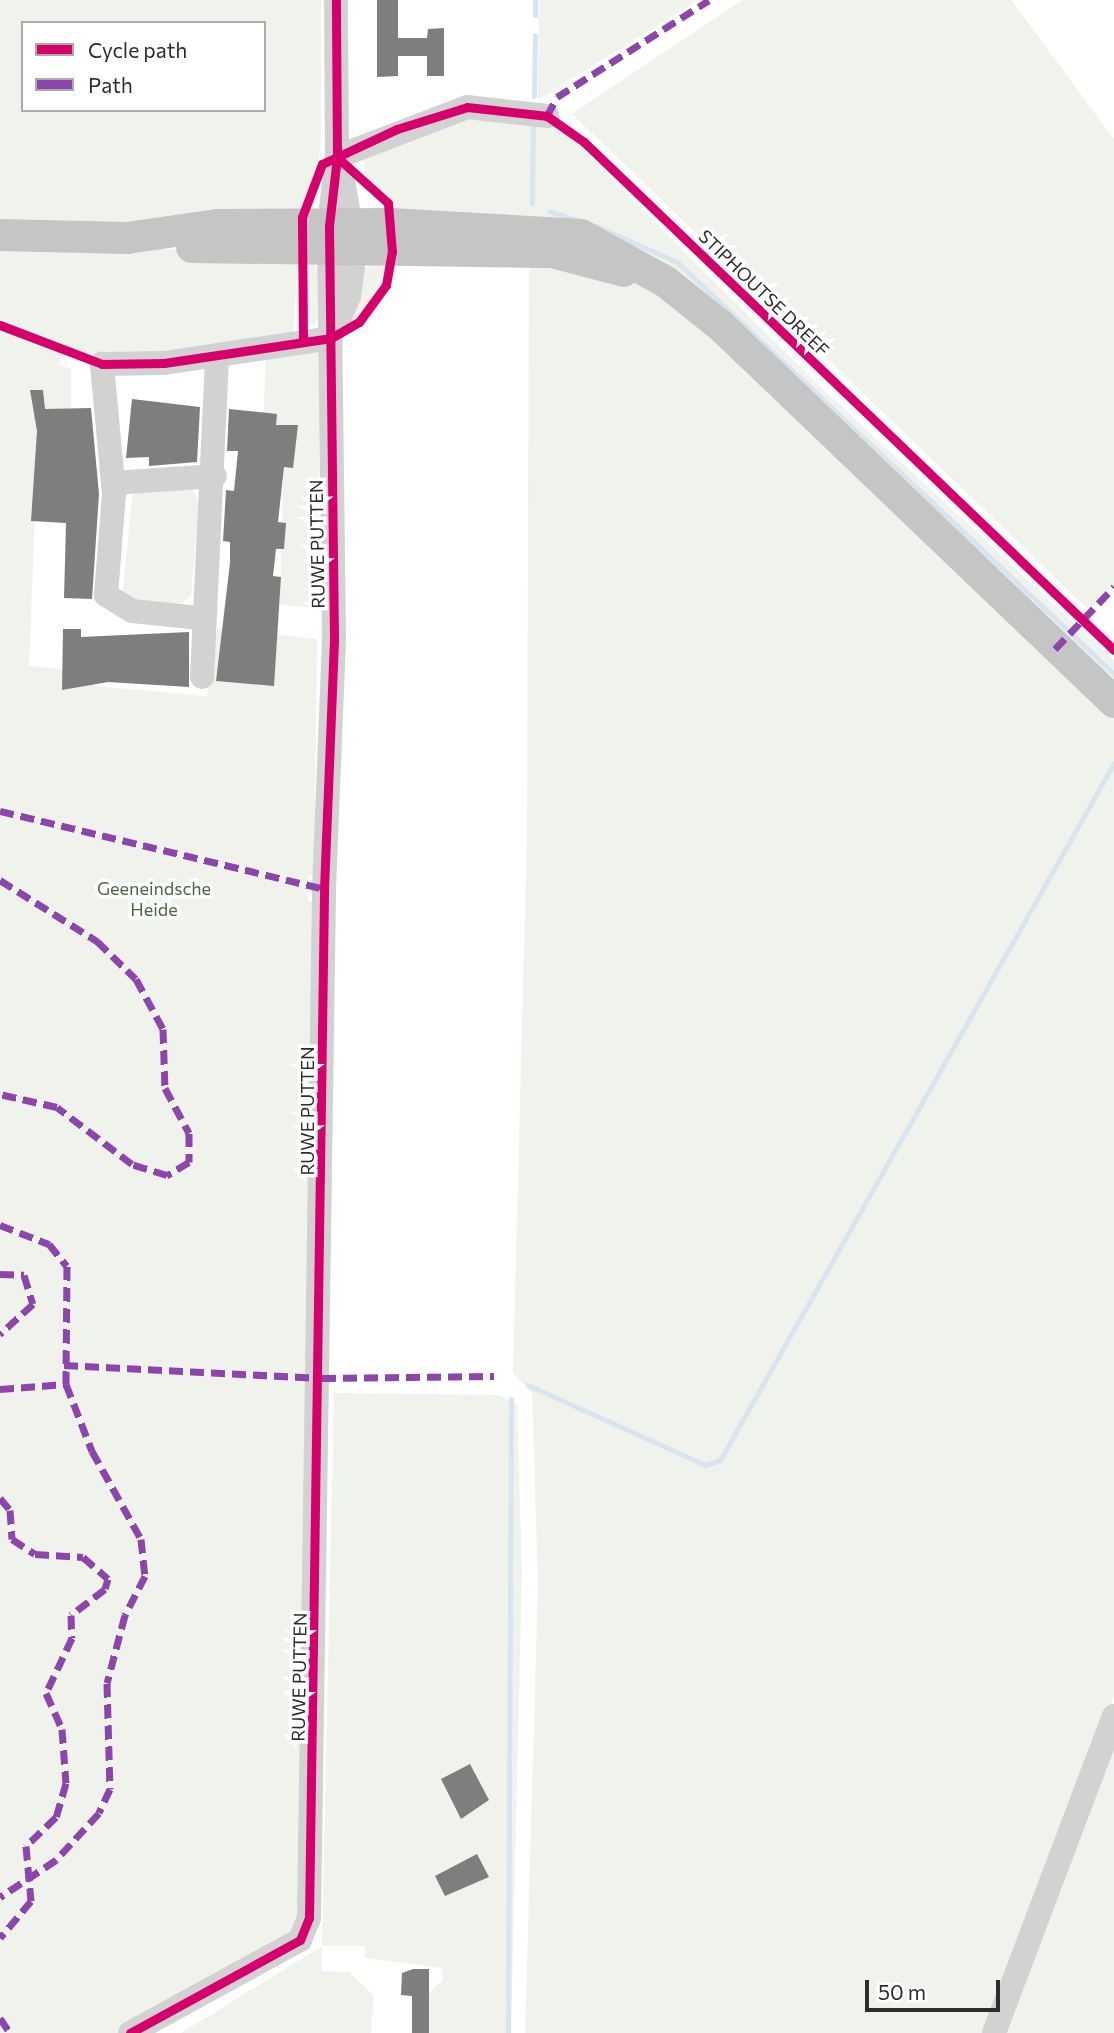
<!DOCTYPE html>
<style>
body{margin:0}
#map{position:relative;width:1114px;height:2033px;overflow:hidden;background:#fff;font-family:Commissioner,sans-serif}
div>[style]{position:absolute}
.green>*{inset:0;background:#eff3eb}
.stream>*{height:5px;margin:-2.5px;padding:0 2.5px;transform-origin:2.5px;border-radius:2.5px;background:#d8e4f0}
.building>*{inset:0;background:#7e7e7e}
.minor>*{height:24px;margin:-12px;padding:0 12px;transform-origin:12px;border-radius:12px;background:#d2d2d2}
.major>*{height:32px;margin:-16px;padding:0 16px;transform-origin:16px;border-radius:16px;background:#c5c5c5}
.quiet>*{height:7px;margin-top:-3.5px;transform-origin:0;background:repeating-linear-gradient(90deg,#8e44ad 0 14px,transparent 0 21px)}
.cycleway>*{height:9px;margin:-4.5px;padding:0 4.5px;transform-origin:4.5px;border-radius:4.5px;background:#d6006c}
span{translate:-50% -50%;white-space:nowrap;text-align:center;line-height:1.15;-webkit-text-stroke:7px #fff;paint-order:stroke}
.street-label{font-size:18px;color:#2d2d2d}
.park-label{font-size:18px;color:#4d663d}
.legend{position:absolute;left:21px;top:21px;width:245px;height:91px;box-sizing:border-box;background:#fff;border:2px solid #ababab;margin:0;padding:9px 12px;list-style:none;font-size:21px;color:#2d2d2d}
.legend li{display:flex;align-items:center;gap:14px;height:35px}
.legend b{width:35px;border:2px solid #ababab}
.scale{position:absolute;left:865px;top:1980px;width:135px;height:32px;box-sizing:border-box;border:4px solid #2d2d2d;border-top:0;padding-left:9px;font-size:21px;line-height:24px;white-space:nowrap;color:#2d2d2d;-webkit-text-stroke:5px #fff;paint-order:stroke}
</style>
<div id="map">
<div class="green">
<div style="clip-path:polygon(evenodd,0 0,321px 0,321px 143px,315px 183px,299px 209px,114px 246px,298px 256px,293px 336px,113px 360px,62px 348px,60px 365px,71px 369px,71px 431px,38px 439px,29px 666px,92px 672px,94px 686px,207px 696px,217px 628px,317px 639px,314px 874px,308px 877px,308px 901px,314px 903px,302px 1926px,130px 2033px,0 2033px,0 0,23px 23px,264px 23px,264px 110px,23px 110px,23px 23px)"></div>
<div style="clip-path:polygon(539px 0,698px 0,538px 100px)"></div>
<div style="clip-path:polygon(742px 0,1011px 0,1114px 139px,1114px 584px,1089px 610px,572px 114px)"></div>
<div style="clip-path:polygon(454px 117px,540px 121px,571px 138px,814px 381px,1114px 660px,1114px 692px,689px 287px,394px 212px,366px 179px,363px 155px)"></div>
<div style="clip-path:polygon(305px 258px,321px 271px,322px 315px,313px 325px,305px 319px)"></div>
<div style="clip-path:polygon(388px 258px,377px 294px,350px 324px,362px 269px)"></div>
<div style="clip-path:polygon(529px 261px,586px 267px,645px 286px,694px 319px,1114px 716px,1114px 1696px,986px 2033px,525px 2033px,538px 1585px,532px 1393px,513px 1373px,527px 832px)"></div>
<div style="clip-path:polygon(320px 348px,321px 378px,317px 608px,280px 605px,284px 443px,263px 423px,266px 359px)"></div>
<div style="clip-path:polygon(133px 487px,193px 489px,199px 502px,191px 596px,183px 603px,130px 602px,123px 590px)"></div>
<div style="clip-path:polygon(334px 1393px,499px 1395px,517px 1404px,522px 1570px,511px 2033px,425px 2033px,426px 1997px,443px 1979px,442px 1968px,365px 1958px,365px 1946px,322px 1946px,322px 1971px,349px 1972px,374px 1996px,371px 2033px,181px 2033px,322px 1946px)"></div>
<div style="clip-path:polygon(1114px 1742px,1114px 2033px,1003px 2033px)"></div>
</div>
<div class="stream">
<div style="left:535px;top:15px;width:15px;rotate:-90deg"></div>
<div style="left:534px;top:96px;width:61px;rotate:-89.1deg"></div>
<div style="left:532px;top:203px;width:81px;rotate:-89.3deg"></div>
<div style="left:549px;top:211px;width:33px;rotate:18deg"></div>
<div style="left:596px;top:226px;width:89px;rotate:24deg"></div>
<div style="left:677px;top:262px;width:601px;rotate:43.31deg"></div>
<div style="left:528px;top:1385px;width:194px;rotate:24.3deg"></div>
<div style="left:705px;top:1465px;width:16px;rotate:-18deg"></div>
<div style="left:720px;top:1460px;width:801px;rotate:-60.52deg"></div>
<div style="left:508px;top:2033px;width:634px;rotate:-89.73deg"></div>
</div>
<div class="building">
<div style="clip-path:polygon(377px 0,398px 0,398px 38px,427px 38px,428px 29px,444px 28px,444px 76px,427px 76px,427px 56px,398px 56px,398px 76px,377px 77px)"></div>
<div style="clip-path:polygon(30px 390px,43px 390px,45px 409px,91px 408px,99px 494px,92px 599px,64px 598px,66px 523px,31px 521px,37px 431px)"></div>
<div style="clip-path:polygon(132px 399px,200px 407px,197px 462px,149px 466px,149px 457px,126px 458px)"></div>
<div style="clip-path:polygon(229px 409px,277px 414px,276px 425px,298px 425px,293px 468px,284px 467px,278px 522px,286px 523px,284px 549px,276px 549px,273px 576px,281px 577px,274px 686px,216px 681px,230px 563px,230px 542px,223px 541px,226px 490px,234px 491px,238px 451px,227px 451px)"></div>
<div style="clip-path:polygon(63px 629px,81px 629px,81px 637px,189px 632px,189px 687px,108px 682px,62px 690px)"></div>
<div style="clip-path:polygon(470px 1764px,489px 1800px,461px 1819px,441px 1779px)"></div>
<div style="clip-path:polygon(477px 1854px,489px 1877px,445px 1896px,435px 1876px)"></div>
<div style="clip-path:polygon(413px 1969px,429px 1969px,429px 2033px,412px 2033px,412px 1996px,401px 1995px,402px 1973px)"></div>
</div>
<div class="minor">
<div style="left:337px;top:157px;width:139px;rotate:-21deg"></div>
<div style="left:467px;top:107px;width:81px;rotate:6.4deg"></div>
<div style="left:335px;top:329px;width:36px;rotate:-67deg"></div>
<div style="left:349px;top:296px;width:45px;rotate:-82.4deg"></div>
<div style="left:355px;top:251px;width:84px;rotate:-99.6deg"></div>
<div style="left:113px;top:483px;width:102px;rotate:-3.9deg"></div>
<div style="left:200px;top:618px;width:68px;rotate:-174.1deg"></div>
<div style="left:132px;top:611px;width:31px;rotate:-148deg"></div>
<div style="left:106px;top:595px;width:101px;rotate:-85.5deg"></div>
<div style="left:114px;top:494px;width:131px;rotate:-95.3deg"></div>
<div style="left:102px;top:364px;width:62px;rotate:-0.9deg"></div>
<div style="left:164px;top:363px;width:169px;rotate:-8.5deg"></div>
<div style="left:202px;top:677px;width:320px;rotate:-87.3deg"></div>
<div style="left:130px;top:2033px;width:194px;rotate:-28.7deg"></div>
<div style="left:300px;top:1940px;width:24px;rotate:-68deg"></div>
<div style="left:309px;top:1918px;width:1029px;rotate:-89.16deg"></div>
<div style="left:324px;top:889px;width:251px;rotate:-87.7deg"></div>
<div style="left:334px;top:638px;width:412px;rotate:-90.7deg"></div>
<div style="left:329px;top:226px;width:69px;rotate:-83.4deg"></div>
<div style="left:337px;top:157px;width:157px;rotate:-90.4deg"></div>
<div style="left:994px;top:2033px;width:339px;rotate:-69.3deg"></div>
</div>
<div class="major">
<div style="left:0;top:235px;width:127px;rotate:1.4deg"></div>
<div style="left:127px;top:238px;width:91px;rotate:-8.2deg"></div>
<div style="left:217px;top:225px;width:174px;rotate:-0.3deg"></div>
<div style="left:391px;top:224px;width:190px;rotate:3.3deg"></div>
<div style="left:581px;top:235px;width:97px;rotate:28.9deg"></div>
<div style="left:666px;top:282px;width:70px;rotate:38.7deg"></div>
<div style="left:721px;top:326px;width:544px;rotate:43.73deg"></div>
<div style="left:192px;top:247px;width:360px;rotate:0.8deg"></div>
<div style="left:552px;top:252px;width:74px;rotate:14.8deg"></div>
</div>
<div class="quiet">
<div style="left:547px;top:116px;width:21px;rotate:-62deg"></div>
<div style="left:557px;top:97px;width:180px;rotate:-32.5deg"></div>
<div style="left:1055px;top:649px;width:86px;rotate:-46.4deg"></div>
<div style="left:0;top:811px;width:333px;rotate:13.5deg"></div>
<div style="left:0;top:880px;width:115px;rotate:32.2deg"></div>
<div style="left:97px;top:941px;width:54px;rotate:44.3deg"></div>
<div style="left:136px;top:979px;width:57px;rotate:61.6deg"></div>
<div style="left:163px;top:1029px;width:59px;rotate:88.1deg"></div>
<div style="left:165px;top:1088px;width:51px;rotate:61.9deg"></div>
<div style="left:189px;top:1133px;width:29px;rotate:90deg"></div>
<div style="left:189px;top:1162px;width:26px;rotate:149deg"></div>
<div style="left:167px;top:1175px;width:37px;rotate:-163deg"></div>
<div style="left:132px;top:1164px;width:94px;rotate:-142.8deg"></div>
<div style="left:57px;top:1107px;width:58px;rotate:-167.2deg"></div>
<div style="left:0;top:1225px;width:53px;rotate:21.2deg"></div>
<div style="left:49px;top:1244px;width:28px;rotate:51deg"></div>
<div style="left:67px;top:1266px;width:118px;rotate:90.5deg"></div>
<div style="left:66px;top:1384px;width:72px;rotate:68.8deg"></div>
<div style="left:92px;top:1451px;width:101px;rotate:60.9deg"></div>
<div style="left:141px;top:1539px;width:37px;rotate:84deg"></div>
<div style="left:145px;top:1576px;width:44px;rotate:117.1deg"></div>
<div style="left:125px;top:1615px;width:70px;rotate:104.8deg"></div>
<div style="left:107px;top:1683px;width:106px;rotate:88.4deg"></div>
<div style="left:110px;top:1789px;width:26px;rotate:115deg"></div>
<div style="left:99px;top:1813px;width:64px;rotate:132.5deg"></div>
<div style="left:56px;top:1860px;width:67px;rotate:146.5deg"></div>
<div style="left:0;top:1274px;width:24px;rotate:2deg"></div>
<div style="left:24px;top:1275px;width:30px;rotate:73deg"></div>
<div style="left:33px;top:1304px;width:45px;rotate:137.7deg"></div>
<div style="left:64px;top:1365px;width:258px;rotate:2.9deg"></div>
<div style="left:322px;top:1378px;width:172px;rotate:-0.7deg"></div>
<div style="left:0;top:1389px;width:66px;rotate:-4.3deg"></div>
<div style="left:0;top:1498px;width:16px;rotate:50deg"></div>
<div style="left:10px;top:1510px;width:29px;rotate:86deg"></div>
<div style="left:12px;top:1539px;width:27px;rotate:33deg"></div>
<div style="left:35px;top:1554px;width:48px;rotate:3.6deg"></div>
<div style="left:83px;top:1557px;width:33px;rotate:41deg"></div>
<div style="left:108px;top:1579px;width:10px;rotate:107deg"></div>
<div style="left:105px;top:1589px;width:43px;rotate:142.6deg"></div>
<div style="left:71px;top:1615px;width:23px;rotate:88deg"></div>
<div style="left:72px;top:1638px;width:61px;rotate:115.3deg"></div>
<div style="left:46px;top:1693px;width:39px;rotate:66deg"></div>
<div style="left:62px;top:1729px;width:54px;rotate:85.8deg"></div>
<div style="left:66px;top:1783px;width:35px;rotate:106deg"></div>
<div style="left:56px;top:1817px;width:42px;rotate:136deg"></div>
<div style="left:26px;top:1846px;width:55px;rotate:84.8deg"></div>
<div style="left:31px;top:1901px;width:48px;rotate:130deg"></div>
<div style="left:0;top:2018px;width:18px;rotate:56deg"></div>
</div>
<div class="cycleway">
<div style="left:0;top:325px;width:109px;rotate:20.9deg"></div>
<div style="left:102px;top:364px;width:62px;rotate:-0.9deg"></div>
<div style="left:164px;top:363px;width:169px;rotate:-8.5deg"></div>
<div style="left:331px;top:338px;width:32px;rotate:-30deg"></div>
<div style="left:359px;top:322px;width:46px;rotate:-53.9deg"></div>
<div style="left:386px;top:285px;width:34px;rotate:-80deg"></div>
<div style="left:392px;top:252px;width:49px;rotate:-94.7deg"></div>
<div style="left:388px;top:203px;width:69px;rotate:-138deg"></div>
<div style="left:303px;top:339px;width:122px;rotate:-90.5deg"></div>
<div style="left:302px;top:217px;width:57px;rotate:-69.3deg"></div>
<div style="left:322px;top:164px;width:83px;rotate:-25deg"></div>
<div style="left:397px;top:129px;width:73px;rotate:-17.4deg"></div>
<div style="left:467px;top:107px;width:81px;rotate:6.4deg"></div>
<div style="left:547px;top:116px;width:45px;rotate:35.1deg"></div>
<div style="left:584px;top:142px;width:734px;rotate:43.79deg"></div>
<div style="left:130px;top:2033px;width:194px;rotate:-28.7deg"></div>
<div style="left:300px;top:1940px;width:24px;rotate:-68deg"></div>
<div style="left:309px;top:1918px;width:1029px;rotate:-89.16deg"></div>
<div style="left:324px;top:889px;width:251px;rotate:-87.7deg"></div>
<div style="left:334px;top:638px;width:412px;rotate:-90.7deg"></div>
<div style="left:329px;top:226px;width:69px;rotate:-83.4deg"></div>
<div style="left:337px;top:157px;width:157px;rotate:-90.4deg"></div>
</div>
<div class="street-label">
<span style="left:764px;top:293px;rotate:44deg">STIPHOUTSE DREEF</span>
<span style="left:317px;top:544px;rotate:-91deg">RUWE PUTTEN</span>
<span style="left:307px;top:1111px;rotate:-90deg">RUWE PUTTEN</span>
<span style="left:299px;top:1677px;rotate:-89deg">RUWE PUTTEN</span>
</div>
<div class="park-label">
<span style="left:154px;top:899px">Geeneindsche<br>Heide</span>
</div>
<ul class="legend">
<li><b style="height:9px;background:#d6006c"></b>Cycle path</li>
<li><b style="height:9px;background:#8e44ad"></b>Path</li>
</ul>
<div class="scale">50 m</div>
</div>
